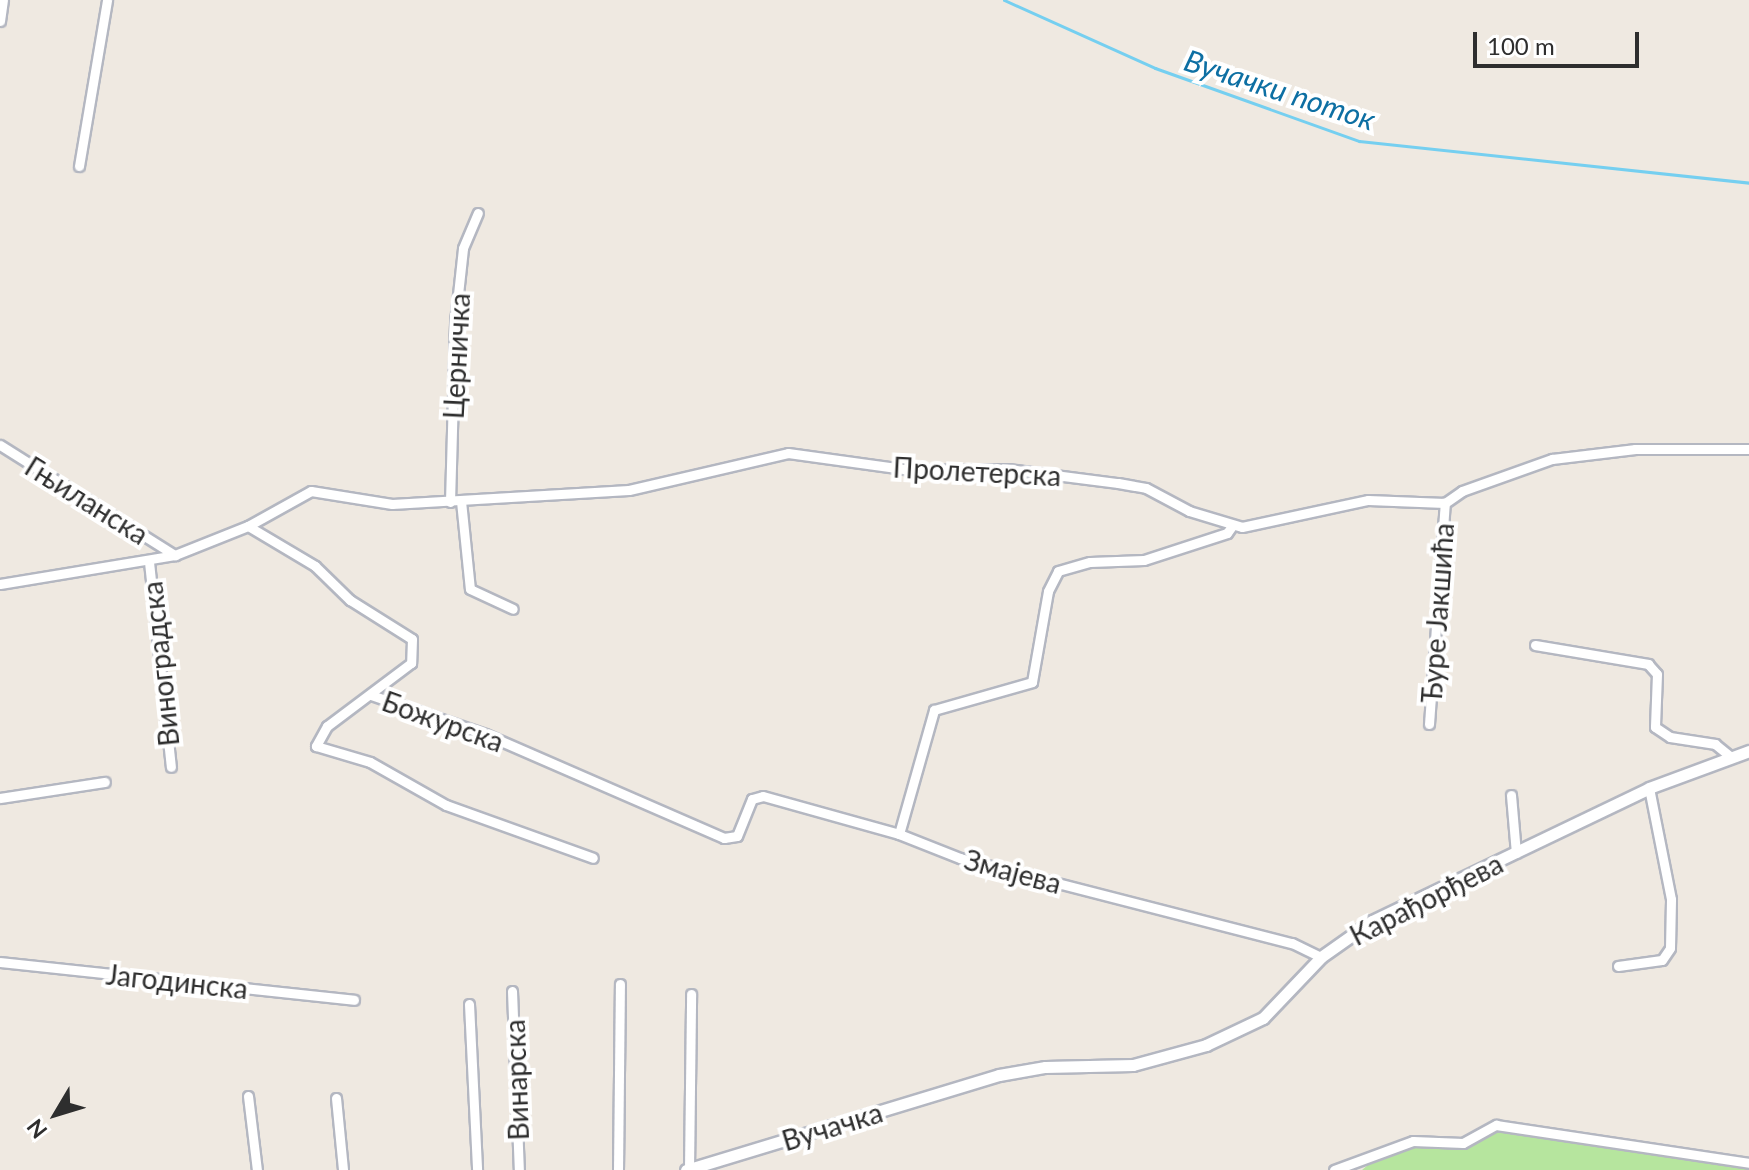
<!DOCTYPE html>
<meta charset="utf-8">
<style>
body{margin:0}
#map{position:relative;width:1749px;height:1170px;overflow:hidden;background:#efe9e1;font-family:Lato,sans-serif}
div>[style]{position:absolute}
.green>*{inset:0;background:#b6e59e}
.stream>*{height:3px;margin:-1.5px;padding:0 1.5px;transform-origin:1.5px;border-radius:1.5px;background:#75cff0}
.roads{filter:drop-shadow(2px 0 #b4b7c1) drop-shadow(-2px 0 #b4b7c1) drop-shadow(0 2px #b4b7c1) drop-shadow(0 -2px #b4b7c1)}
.minor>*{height:9px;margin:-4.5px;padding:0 4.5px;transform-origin:4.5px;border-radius:4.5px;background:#fff}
.tertiary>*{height:11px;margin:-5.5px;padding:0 5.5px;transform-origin:5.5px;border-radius:5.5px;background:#fff}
span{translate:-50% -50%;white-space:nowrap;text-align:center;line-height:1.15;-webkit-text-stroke:8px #fff;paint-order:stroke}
.street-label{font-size:28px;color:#2e2e2e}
.water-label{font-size:30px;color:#0d6fa3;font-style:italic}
.north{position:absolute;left:16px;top:1074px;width:80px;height:80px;-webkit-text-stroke:6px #fff;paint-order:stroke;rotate:232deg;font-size:22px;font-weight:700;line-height:32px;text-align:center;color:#2e2e2e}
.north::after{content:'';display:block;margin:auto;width:28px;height:36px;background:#2e2e2e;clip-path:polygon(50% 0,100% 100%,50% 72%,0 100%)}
.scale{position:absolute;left:1473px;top:32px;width:166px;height:36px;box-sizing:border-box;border:4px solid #2e2e2e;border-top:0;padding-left:10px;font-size:24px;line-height:28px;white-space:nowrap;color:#2e2e2e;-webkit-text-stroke:6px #fff;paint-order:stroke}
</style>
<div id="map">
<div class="green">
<div style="clip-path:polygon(1495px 1131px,1749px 1169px,1749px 1170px,1362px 1170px,1375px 1159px,1417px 1146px,1458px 1150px)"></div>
</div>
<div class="stream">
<div style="left:1004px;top:0;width:166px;rotate:24.2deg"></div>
<div style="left:1155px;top:68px;width:217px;rotate:19.7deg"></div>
<div style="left:1359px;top:141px;width:392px;rotate:6.1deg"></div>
</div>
<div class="roads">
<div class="minor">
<div style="left:0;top:21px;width:21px;rotate:-82deg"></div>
<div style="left:79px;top:166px;width:168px;rotate:-80.4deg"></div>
<div style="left:0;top:445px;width:207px;rotate:32.2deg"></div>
<div style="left:461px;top:501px;width:88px;rotate:84.2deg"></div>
<div style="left:470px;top:589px;width:47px;rotate:24.9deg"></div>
<div style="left:450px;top:502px;width:180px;rotate:-88.4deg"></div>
<div style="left:455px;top:322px;width:74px;rotate:-83.8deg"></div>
<div style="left:463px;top:248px;width:38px;rotate:-67deg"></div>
<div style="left:248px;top:526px;width:78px;rotate:30.8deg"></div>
<div style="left:315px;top:566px;width:49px;rotate:44.2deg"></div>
<div style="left:350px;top:600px;width:73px;rotate:32.2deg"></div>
<div style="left:412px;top:639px;width:24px;rotate:92deg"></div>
<div style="left:411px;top:663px;width:105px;rotate:143.1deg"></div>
<div style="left:327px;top:726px;width:23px;rotate:119deg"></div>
<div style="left:316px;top:746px;width:56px;rotate:16.5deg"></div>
<div style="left:370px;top:762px;width:87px;rotate:29.5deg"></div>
<div style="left:446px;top:805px;width:156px;rotate:19.8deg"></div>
<div style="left:149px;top:562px;width:206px;rotate:83.9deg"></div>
<div style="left:0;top:584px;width:177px;rotate:-9.4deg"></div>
<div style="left:175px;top:555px;width:79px;rotate:-21.7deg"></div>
<div style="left:248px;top:526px;width:72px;rotate:-29.1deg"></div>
<div style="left:311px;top:491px;width:82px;rotate:9.1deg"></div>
<div style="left:392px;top:504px;width:237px;rotate:-3.4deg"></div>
<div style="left:629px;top:490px;width:163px;rotate:-13.1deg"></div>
<div style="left:788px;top:453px;width:124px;rotate:7.9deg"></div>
<div style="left:911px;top:470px;width:97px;rotate:-0.6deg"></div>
<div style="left:1008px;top:469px;width:111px;rotate:7.3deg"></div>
<div style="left:1118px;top:483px;width:28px;rotate:10deg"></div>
<div style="left:1146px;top:488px;width:49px;rotate:28.1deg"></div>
<div style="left:1189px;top:511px;width:55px;rotate:16.8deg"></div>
<div style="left:1242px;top:527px;width:129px;rotate:-12.1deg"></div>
<div style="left:1368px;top:500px;width:77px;rotate:2.2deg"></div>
<div style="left:1445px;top:503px;width:21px;rotate:-35deg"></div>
<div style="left:1462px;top:491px;width:96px;rotate:-19.6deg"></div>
<div style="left:1552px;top:459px;width:84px;rotate:-6.9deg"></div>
<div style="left:1635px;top:449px;width:114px"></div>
<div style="left:1535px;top:645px;width:115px;rotate:9.5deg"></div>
<div style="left:1648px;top:664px;width:13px;rotate:48deg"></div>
<div style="left:1657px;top:674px;width:53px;rotate:92.2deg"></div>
<div style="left:1655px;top:727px;width:18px;rotate:34deg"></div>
<div style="left:1670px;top:737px;width:46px;rotate:8.8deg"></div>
<div style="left:1715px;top:744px;width:21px;rotate:39deg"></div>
<div style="left:371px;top:695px;width:120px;rotate:18.9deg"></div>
<div style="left:485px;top:734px;width:261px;rotate:23.5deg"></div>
<div style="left:724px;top:838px;width:13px;rotate:-9deg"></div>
<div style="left:737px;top:836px;width:40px;rotate:-68deg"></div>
<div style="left:752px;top:799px;width:11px;rotate:-15deg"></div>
<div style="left:763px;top:796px;width:141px;rotate:15.6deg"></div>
<div style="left:899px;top:834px;width:66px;rotate:21.5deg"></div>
<div style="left:960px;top:858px;width:343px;rotate:14.4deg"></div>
<div style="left:1292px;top:943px;width:32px;rotate:26deg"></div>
<div style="left:1429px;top:724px;width:222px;rotate:-85.9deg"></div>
<div style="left:1511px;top:795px;width:58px;rotate:85.1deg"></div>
<div style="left:0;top:798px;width:106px;rotate:-8.7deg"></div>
<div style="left:899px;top:834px;width:129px;rotate:-74.2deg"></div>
<div style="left:934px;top:710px;width:102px;rotate:-15.9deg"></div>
<div style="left:1032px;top:682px;width:92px;rotate:-80deg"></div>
<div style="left:1048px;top:591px;width:22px;rotate:-63deg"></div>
<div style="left:1058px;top:571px;width:33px;rotate:-16deg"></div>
<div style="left:1090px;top:562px;width:54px;rotate:-2.1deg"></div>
<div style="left:1144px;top:560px;width:87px;rotate:-18deg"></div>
<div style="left:1227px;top:533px;width:9px;rotate:-54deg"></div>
<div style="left:0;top:962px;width:356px;rotate:6.1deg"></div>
<div style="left:1618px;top:966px;width:44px;rotate:-7.8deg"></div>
<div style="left:1662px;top:960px;width:14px;rotate:-56deg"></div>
<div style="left:1670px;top:948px;width:49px;rotate:-88.8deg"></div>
<div style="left:1671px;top:899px;width:113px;rotate:-101.2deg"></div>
<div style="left:512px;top:991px;width:179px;rotate:87.8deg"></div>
<div style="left:469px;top:1004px;width:166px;rotate:87.2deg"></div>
<div style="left:248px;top:1096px;width:75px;rotate:83.1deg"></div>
<div style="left:336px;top:1098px;width:72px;rotate:84.4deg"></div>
<div style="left:689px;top:1169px;width:175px;rotate:-89.3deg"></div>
<div style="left:618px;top:1170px;width:186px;rotate:-89.4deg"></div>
<div style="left:1334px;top:1170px;width:84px;rotate:-20.2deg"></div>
<div style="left:1413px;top:1141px;width:50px;rotate:2.3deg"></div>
<div style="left:1463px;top:1143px;width:38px;rotate:-29deg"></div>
<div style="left:1496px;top:1125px;width:256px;rotate:8.5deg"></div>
</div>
<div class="tertiary">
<div style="left:686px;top:1170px;width:327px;rotate:-16.9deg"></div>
<div style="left:999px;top:1075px;width:47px;rotate:-9.9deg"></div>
<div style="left:1045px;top:1067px;width:88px;rotate:-1.3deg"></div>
<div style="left:1133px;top:1065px;width:76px;rotate:-15.3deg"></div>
<div style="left:1206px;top:1045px;width:63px;rotate:-25.3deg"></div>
<div style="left:1263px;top:1018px;width:84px;rotate:-46.4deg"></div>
<div style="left:1321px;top:957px;width:62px;rotate:-35.2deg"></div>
<div style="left:1372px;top:921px;width:307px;rotate:-25.6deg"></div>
<div style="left:1649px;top:788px;width:107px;rotate:-20.3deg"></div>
</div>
</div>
<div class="street-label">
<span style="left:456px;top:356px;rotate:-87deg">Церничка</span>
<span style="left:977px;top:471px;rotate:3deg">Пролетерска</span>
<span style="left:87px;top:500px;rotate:32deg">Гњиланска</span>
<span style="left:1437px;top:613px;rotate:-86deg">Ђуре Јакшића</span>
<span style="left:160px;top:664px;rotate:-96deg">Виноградска</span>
<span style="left:443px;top:721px;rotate:20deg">Божурска</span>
<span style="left:1013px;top:871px;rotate:15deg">Змајева</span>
<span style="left:1426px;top:899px;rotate:-27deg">Карађорђева</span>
<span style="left:177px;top:981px;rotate:6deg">Јагодинска</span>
<span style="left:516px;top:1080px;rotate:-92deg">Винарска</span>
<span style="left:832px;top:1126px;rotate:-17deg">Вучачка</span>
</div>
<div class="water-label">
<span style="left:1280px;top:89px;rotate:18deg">Вучачки поток</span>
</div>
<div class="north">N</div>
<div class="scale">100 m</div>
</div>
